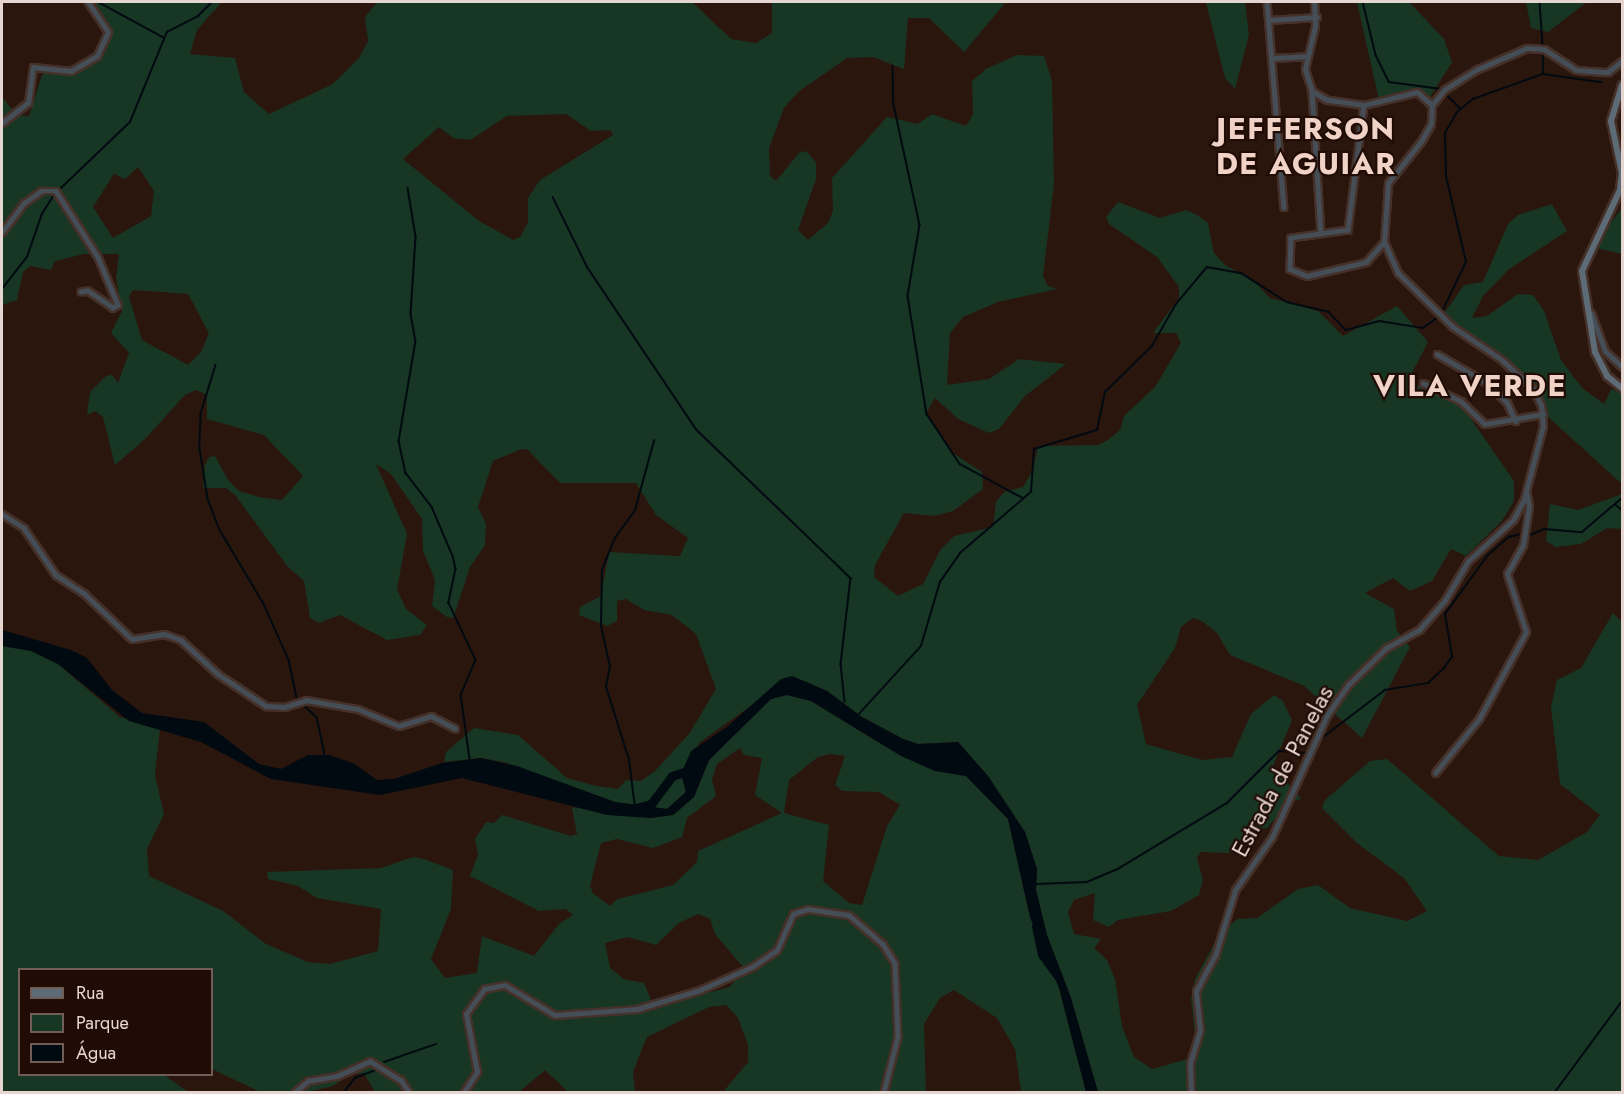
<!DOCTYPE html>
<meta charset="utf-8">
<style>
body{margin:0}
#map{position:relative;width:1624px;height:1094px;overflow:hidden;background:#2b160e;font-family:Jost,sans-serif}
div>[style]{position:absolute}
.green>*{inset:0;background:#173623}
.water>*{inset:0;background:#000a10}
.stream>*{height:1.5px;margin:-0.75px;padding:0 0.75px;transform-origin:0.75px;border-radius:0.75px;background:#000a10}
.river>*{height:9px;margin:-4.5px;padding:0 4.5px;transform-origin:4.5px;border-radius:4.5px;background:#000a10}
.roads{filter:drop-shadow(2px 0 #453129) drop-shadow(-2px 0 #453129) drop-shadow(0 2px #453129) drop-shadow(0 -2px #453129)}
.minor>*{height:4.5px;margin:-2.25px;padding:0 2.25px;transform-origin:2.25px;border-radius:2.25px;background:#454e56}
.tertiary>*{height:5px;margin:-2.5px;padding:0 2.5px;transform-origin:2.5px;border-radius:2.5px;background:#454e56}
.secondary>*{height:6px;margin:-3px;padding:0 3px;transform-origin:3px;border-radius:3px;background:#5c6b76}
span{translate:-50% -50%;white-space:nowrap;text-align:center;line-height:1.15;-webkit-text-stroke:4.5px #210c05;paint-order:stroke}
.street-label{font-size:24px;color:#e6d6d1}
.district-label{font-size:30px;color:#f0d2c6;font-weight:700;letter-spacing:1.5px}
.frame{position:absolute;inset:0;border:3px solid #e6d6d1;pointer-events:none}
.legend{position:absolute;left:18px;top:968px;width:195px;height:108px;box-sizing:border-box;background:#210c05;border:2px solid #705d57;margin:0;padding:8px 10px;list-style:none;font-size:18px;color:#e6d6d1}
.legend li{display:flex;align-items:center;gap:12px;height:30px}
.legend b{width:30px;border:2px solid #705d57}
</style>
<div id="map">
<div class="green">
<div style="clip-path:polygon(evenodd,91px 2px,222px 2px,197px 30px,190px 54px,235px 58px,244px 92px,269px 114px,333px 84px,359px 58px,368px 41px,365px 17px,377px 2px,692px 2px,731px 39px,756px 43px,772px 33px,772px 2px,1006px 2px,964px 52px,929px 18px,908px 18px,904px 69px,873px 57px,847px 58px,798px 92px,784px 108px,769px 148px,770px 176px,776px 181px,799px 153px,806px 151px,816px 162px,816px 179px,798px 230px,808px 240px,828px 223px,833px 211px,832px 178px,887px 117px,918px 124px,932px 114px,966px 126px,973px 114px,972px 81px,986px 69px,1017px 55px,1044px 56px,1052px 81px,1054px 184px,1043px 276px,1048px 286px,1057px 289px,998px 302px,963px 317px,950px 333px,947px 385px,989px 379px,1019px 359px,1066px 364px,1025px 396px,999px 429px,989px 433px,958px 419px,935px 398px,926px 413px,953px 453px,982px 472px,983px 489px,953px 511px,934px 516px,904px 513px,875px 565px,874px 577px,898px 596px,923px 584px,940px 550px,954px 536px,993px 527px,996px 502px,1004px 492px,1023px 487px,1033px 470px,1038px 446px,1098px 445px,1108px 440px,1120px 430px,1124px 416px,1155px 387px,1181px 343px,1176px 333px,1153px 333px,1179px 298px,1179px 287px,1157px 257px,1109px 224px,1106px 217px,1118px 202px,1160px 218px,1186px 210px,1197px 215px,1208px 223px,1214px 253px,1225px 265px,1254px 281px,1270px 298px,1318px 311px,1343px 336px,1397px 306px,1428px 342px,1412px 373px,1418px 386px,1462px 406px,1514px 481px,1514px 501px,1502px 521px,1466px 556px,1451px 549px,1432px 581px,1410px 591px,1393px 578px,1365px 593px,1394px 609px,1397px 631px,1410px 647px,1362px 738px,1304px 686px,1230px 655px,1217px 633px,1202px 621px,1193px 618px,1181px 627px,1175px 648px,1137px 705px,1146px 744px,1202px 760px,1232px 757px,1251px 714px,1274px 695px,1283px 701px,1292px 720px,1273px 766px,1301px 799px,1290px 802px,1267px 828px,1257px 829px,1237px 848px,1228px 853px,1201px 852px,1197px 858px,1203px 880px,1199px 895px,1171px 911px,1118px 920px,1109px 927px,1093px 920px,1095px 893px,1074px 900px,1068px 912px,1074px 934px,1101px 939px,1094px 948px,1107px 960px,1115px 979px,1122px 1026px,1134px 1057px,1152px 1069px,1191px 1058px,1196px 1042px,1191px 999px,1195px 979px,1221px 931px,1238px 919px,1257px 918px,1298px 889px,1318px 885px,1350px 908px,1407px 921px,1427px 911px,1404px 878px,1358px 844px,1322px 808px,1325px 800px,1370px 761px,1387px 759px,1499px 856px,1538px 860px,1587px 832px,1600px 815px,1560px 784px,1551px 707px,1557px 680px,1581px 668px,1613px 613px,1622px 622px,1622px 1092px,1098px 1092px,1071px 998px,1047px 935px,1036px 890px,1037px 869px,1025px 832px,988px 776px,958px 742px,918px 744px,903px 739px,862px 717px,827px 691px,792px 676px,699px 743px,683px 780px,686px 792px,667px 809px,615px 802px,504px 762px,481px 758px,444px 762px,446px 752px,474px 728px,518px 735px,567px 778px,596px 786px,618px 789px,626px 780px,641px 781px,655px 771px,689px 734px,716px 689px,696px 634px,672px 615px,644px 610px,626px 599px,617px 601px,617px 621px,607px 626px,579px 615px,580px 607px,601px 596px,609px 552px,680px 556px,688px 538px,656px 515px,636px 483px,560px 483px,527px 449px,519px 450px,493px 461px,478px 507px,486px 524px,485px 545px,470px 567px,453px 618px,447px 617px,432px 606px,435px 580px,423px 551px,422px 519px,391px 474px,376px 464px,407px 534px,397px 589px,406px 609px,427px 625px,420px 635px,387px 640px,340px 615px,319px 623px,310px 618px,304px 581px,288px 567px,235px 495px,226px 488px,203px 488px,205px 465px,209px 457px,215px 456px,228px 480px,239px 491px,259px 497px,282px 500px,303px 476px,264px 435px,207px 419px,207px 395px,196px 390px,185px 395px,145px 439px,115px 465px,103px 417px,95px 411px,87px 415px,90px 392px,106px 376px,112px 375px,118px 383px,129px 353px,111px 333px,122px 311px,116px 278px,119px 254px,84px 254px,55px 261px,51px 270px,30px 266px,23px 272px,17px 300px,2px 305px,2px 97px,17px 115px,29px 116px,42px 75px,50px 69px,76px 71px,100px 52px,110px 33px,91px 2px,566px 114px,591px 131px,610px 130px,613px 135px,540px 180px,528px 198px,528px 222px,520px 237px,513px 240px,479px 221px,403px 159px,439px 127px,453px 138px,470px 140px,507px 116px,566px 114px,91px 2px,138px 167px,154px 191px,151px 216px,113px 238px,93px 207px,114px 174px,125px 179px,138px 167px,91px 2px,133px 290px,188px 294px,209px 333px,201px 352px,188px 365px,142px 340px,129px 297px,133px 290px)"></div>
<div style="clip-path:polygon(1206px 2px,1245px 2px,1249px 35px,1235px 89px,1225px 78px)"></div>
<div style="clip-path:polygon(1357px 2px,1409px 2px,1444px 39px,1452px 62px,1427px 102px,1409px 93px,1379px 100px)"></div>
<div style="clip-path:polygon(1526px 2px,1587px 2px,1548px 32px,1531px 28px)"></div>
<div style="clip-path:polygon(1552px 204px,1567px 231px,1508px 270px,1483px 296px,1472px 318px,1487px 316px,1518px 294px,1533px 295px,1544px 311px,1561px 360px,1582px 388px,1604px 404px,1611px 389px,1622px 393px,1622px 484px,1547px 416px,1535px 391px,1443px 315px,1464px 285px,1483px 282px,1508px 224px,1518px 215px)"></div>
<div style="clip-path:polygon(1622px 208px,1622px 254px,1592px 247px)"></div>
<div style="clip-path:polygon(1622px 494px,1622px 529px,1607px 528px,1581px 544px,1556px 547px,1546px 541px,1550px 504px,1578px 510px)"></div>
<div style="clip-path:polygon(evenodd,2px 646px,31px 651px,58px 664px,120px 717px,160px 729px,155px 775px,164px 814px,147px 849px,149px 876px,223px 911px,266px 944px,308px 962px,330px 964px,378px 951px,381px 909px,317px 898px,298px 886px,268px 879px,267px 872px,381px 868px,413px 857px,424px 859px,453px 870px,451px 909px,431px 959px,445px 978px,477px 973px,482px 936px,534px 956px,559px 924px,573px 915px,566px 909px,539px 911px,470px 876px,478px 855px,475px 839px,486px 822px,494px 823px,502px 815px,571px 836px,577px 834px,572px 807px,650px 818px,673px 815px,694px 797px,709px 760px,771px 699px,787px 695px,811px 701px,878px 742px,948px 773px,966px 776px,1008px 819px,1030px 917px,1059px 988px,1086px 1092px,1021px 1092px,1015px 1049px,997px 1018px,954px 990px,940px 998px,924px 1024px,926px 1092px,723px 1092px,748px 1062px,748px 1045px,738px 1018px,726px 1005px,709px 1007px,647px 1037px,633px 1072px,635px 1092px,568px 1092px,545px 1070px,519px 1092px,375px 1092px,364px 1073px,351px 1074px,333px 1086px,307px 1092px,260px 1092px,212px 1069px,212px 970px,20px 970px,20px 1074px,164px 1075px,188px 1092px,2px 1092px,2px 646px,740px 748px,744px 755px,762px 758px,755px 795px,782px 813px,698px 851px,697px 862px,673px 885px,618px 899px,610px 906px,593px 893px,590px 886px,601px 843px,617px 839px,653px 848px,682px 837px,687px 818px,716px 796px,712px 779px,717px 764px,740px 748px,2px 646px,830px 754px,845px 756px,835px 785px,842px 791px,879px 792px,900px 805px,887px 826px,862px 905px,849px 903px,823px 881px,829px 825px,784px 813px,789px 780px,818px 757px,830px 754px,2px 646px,698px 914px,710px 919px,715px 934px,744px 968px,730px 987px,654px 1007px,644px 983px,624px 979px,610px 968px,605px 943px,627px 937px,656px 945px,679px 923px,698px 914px)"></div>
</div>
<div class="water">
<div style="clip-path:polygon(2px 630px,71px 650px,87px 658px,112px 690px,142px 713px,204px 722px,259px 764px,281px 769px,308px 755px,329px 755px,353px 763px,377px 780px,394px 779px,442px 763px,481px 758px,517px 766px,615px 802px,667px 809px,686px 792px,681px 774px,691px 751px,727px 727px,781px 679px,792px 676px,827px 691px,862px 717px,903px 739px,918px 744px,958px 742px,988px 776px,1025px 832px,1037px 869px,1036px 890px,1047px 935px,1071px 998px,1098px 1092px,1086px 1092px,1059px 988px,1030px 917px,1008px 819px,966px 776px,935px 771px,901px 756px,811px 701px,787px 695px,771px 699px,709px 760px,694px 797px,673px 815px,650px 818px,607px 815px,462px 778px,380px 795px,271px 779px,201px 742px,129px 721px,58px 664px,31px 651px,2px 646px)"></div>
</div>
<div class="stream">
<div style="left:98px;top:2px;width:74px;rotate:28.3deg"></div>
<div style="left:1363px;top:2px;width:55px;rotate:76.2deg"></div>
<div style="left:1376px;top:55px;width:30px;rotate:64deg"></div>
<div style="left:1389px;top:82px;width:53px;rotate:7.5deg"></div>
<div style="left:1540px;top:2px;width:43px;rotate:86deg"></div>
<div style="left:893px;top:66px;width:39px;rotate:89deg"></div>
<div style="left:894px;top:105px;width:123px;rotate:77.8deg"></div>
<div style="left:920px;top:225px;width:72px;rotate:99.6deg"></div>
<div style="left:908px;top:296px;width:120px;rotate:80.9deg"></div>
<div style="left:927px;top:414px;width:60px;rotate:56.6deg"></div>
<div style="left:960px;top:464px;width:72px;rotate:28.4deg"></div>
<div style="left:1543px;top:73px;width:21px;rotate:-90deg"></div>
<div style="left:1543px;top:74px;width:59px;rotate:7.9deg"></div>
<div style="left:1446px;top:94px;width:20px;rotate:45deg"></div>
<div style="left:408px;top:188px;width:50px;rotate:80.7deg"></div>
<div style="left:416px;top:237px;width:77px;rotate:93.7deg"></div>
<div style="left:411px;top:314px;width:27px;rotate:80deg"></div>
<div style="left:416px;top:341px;width:101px;rotate:99.6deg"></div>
<div style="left:399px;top:441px;width:33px;rotate:78deg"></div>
<div style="left:406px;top:473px;width:43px;rotate:52.6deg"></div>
<div style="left:432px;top:507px;width:53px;rotate:66.8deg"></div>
<div style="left:453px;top:556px;width:13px;rotate:77deg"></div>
<div style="left:456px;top:569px;width:35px;rotate:102deg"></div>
<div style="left:449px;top:603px;width:63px;rotate:64.7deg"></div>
<div style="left:476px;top:660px;width:38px;rotate:113deg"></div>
<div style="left:461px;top:695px;width:65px;rotate:82deg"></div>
<div style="left:60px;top:189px;width:97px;rotate:-43.7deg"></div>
<div style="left:130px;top:122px;width:97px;rotate:-67.7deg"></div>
<div style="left:167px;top:32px;width:35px;rotate:-27deg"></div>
<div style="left:198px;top:16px;width:20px;rotate:-45deg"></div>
<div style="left:553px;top:197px;width:79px;rotate:63.8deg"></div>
<div style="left:588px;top:268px;width:195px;rotate:56.1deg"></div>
<div style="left:697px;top:430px;width:214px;rotate:43.9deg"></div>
<div style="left:851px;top:578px;width:87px;rotate:96.6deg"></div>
<div style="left:841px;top:664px;width:38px;rotate:84deg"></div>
<div style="left:2px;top:289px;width:41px;rotate:-52deg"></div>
<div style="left:27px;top:257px;width:46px;rotate:-70.8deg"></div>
<div style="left:42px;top:214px;width:22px;rotate:-58deg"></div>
<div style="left:1442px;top:312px;width:55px;rotate:-64.4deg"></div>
<div style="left:1466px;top:262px;width:87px;rotate:-103.2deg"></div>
<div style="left:1446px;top:177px;width:44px;rotate:-91.3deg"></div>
<div style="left:1445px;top:133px;width:24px;rotate:-60deg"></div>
<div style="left:1457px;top:112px;width:21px;rotate:-39deg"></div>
<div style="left:1473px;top:99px;width:74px;rotate:-19.7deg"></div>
<div style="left:216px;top:365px;width:51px;rotate:107deg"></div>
<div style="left:201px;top:414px;width:35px;rotate:92deg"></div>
<div style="left:200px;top:449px;width:51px;rotate:80.9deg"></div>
<div style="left:208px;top:499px;width:33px;rotate:69deg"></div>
<div style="left:220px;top:530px;width:86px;rotate:59.3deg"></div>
<div style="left:264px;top:604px;width:61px;rotate:65.9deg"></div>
<div style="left:289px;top:660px;width:38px;rotate:78deg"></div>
<div style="left:1616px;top:505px;width:8px;rotate:40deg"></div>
<div style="left:1526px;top:537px;width:20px;rotate:-24deg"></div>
<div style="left:1544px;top:529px;width:38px;rotate:5deg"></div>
<div style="left:1582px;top:532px;width:52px;rotate:-40.4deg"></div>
<div style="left:302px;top:704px;width:20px;rotate:41deg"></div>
<div style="left:317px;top:717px;width:40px;rotate:78deg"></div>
<div style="left:859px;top:714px;width:92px;rotate:-47.6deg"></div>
<div style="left:921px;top:646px;width:67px;rotate:-73.5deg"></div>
<div style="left:940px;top:582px;width:35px;rotate:-55deg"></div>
<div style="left:960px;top:553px;width:94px;rotate:-40.7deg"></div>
<div style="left:1031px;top:492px;width:43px;rotate:-86deg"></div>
<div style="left:1034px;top:449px;width:66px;rotate:-16.8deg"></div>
<div style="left:1097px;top:430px;width:39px;rotate:-78deg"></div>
<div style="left:1105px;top:392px;width:66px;rotate:-44.4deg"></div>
<div style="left:1152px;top:346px;width:48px;rotate:-60.3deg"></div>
<div style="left:1176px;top:304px;width:48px;rotate:-50deg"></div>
<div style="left:1207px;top:267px;width:35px;rotate:10deg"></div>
<div style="left:1241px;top:273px;width:54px;rotate:32.2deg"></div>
<div style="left:1287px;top:302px;width:43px;rotate:13.4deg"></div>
<div style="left:1329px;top:312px;width:25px;rotate:47deg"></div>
<div style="left:1346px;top:330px;width:34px;rotate:-15deg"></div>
<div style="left:1379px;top:321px;width:45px;rotate:9deg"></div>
<div style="left:1423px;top:328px;width:17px;rotate:-36deg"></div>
<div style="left:1322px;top:738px;width:79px;rotate:-37.3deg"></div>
<div style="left:1385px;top:690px;width:44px;rotate:-9.2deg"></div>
<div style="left:1428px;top:683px;width:22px;rotate:-43deg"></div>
<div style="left:1444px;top:668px;width:14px;rotate:-54deg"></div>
<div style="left:1452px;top:657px;width:44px;rotate:-99.2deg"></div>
<div style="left:1445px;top:614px;width:73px;rotate:-53.9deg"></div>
<div style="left:1488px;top:555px;width:28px;rotate:-41deg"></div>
<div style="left:1509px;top:537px;width:12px;rotate:-14deg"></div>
<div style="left:635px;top:808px;width:48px;rotate:-97.1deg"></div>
<div style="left:629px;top:760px;width:77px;rotate:-107.5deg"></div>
<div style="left:606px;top:687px;width:20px;rotate:-79deg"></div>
<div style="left:610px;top:667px;width:42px;rotate:-102.4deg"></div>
<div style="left:601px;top:626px;width:56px;rotate:-89deg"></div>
<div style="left:602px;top:570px;width:35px;rotate:-68deg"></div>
<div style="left:615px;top:538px;width:34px;rotate:-54deg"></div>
<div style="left:635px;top:510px;width:72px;rotate:-74.6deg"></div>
<div style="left:1036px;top:884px;width:51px;rotate:-2.2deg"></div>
<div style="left:1087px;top:882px;width:34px;rotate:-23deg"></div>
<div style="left:1118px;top:869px;width:127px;rotate:-31.2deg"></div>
<div style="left:1227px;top:803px;width:74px;rotate:-45deg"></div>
<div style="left:1279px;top:751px;width:28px;rotate:4deg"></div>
<div style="left:384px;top:1062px;width:55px;rotate:-19.1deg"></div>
<div style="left:344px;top:1092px;width:18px;rotate:-52deg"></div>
<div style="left:355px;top:1078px;width:25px;rotate:-21deg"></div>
<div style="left:1555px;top:1092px;width:113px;rotate:-53.6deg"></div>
</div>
<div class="river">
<div style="left:636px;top:808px;width:16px;rotate:-15deg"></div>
<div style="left:651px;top:804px;width:35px;rotate:-53deg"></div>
<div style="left:672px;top:776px;width:21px;rotate:-19deg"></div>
<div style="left:1036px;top:926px;width:29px;rotate:78deg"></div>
<div style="left:1042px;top:954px;width:26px;rotate:54deg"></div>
</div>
<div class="roads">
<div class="minor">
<div style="left:1267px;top:2px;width:206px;rotate:85.3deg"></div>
<div style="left:1269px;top:20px;width:48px;rotate:-3.6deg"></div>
<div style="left:1272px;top:58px;width:35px;rotate:-3deg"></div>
<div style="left:1312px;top:91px;width:142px;rotate:86.4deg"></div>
<div style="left:1364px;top:105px;width:126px;rotate:97.3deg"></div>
<div style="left:1348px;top:230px;width:58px;rotate:172deg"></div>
<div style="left:1291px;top:238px;width:31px;rotate:92deg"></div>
<div style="left:1290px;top:269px;width:18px;rotate:22deg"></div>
<div style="left:1307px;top:276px;width:61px;rotate:-13.3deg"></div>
<div style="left:1366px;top:262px;width:27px;rotate:-48deg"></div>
<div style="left:1432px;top:105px;width:19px;rotate:-51deg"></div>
<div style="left:1444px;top:90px;width:40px;rotate:-32deg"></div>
<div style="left:1478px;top:69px;width:53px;rotate:-23.2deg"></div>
<div style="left:1527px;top:48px;width:17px;rotate:3deg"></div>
<div style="left:1544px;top:49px;width:38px;rotate:33deg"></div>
<div style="left:1576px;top:70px;width:32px;rotate:4deg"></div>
<div style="left:1608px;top:72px;width:18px;rotate:-38deg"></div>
<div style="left:2px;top:123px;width:33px;rotate:-38deg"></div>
<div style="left:28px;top:103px;width:36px;rotate:-82deg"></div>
<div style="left:33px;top:67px;width:38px;rotate:6deg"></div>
<div style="left:71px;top:71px;width:30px;rotate:-30deg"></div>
<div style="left:97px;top:56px;width:26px;rotate:-65deg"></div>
<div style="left:108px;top:32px;width:36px;rotate:-124deg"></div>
<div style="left:2px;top:232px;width:36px;rotate:-53deg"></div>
<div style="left:24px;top:203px;width:21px;rotate:-35deg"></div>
<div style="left:41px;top:191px;width:15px"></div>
<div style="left:56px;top:191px;width:78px;rotate:57.5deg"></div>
<div style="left:98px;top:257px;width:52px;rotate:67.4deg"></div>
<div style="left:118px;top:305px;width:6px;rotate:149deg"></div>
<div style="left:113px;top:308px;width:30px;rotate:-146deg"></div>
<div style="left:88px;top:291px;width:7px;rotate:172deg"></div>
<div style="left:1437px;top:354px;width:58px;rotate:30.1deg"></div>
<div style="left:1487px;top:383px;width:28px;rotate:44deg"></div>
<div style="left:1507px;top:402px;width:21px;rotate:65deg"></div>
<div style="left:1423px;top:383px;width:42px;rotate:25.3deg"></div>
<div style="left:1461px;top:401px;width:33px;rotate:44deg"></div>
<div style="left:1485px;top:424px;width:59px;rotate:-9.8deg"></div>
<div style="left:2px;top:514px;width:26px;rotate:32deg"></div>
<div style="left:24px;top:528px;width:57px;rotate:55.8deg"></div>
<div style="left:56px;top:575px;width:35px;rotate:33deg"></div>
<div style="left:85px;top:594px;width:65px;rotate:43.8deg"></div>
<div style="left:132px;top:639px;width:32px;rotate:-9deg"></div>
<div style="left:164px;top:634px;width:18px;rotate:19deg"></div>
<div style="left:181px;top:640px;width:50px;rotate:42.6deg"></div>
<div style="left:218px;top:674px;width:58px;rotate:33.7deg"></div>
<div style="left:266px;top:706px;width:19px;rotate:3deg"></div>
<div style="left:285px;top:707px;width:22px;rotate:-18deg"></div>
<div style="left:306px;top:700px;width:53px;rotate:9.8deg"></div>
<div style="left:358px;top:709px;width:44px;rotate:22.5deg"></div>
<div style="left:399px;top:726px;width:34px;rotate:-17deg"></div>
<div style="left:431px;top:716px;width:27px;rotate:27deg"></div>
<div style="left:1435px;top:773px;width:70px;rotate:-50.8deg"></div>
<div style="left:1479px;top:719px;width:99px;rotate:-61.6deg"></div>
<div style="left:1526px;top:632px;width:61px;rotate:-108.1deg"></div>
<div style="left:1507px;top:574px;width:33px;rotate:-61deg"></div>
<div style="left:1523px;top:545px;width:39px;rotate:-81deg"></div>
<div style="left:1529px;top:506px;width:15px;rotate:-101deg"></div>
<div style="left:295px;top:1092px;width:17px;rotate:-40deg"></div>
<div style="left:308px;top:1081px;width:29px;rotate:-10deg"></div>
<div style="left:337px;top:1076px;width:36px;rotate:-24deg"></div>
<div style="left:370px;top:1061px;width:36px;rotate:32deg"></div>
<div style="left:401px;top:1080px;width:14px;rotate:56deg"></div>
<div style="left:464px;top:1092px;width:24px;rotate:-57deg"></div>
<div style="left:477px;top:1072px;width:59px;rotate:-100.7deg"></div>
<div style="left:466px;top:1014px;width:31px;rotate:-54deg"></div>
<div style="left:484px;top:989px;width:21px;rotate:-11deg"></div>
<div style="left:505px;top:985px;width:58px;rotate:31deg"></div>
<div style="left:555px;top:1015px;width:82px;rotate:-4.2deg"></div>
<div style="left:637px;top:1009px;width:66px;rotate:-16.8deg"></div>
<div style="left:700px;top:990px;width:57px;rotate:-23.9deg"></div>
<div style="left:752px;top:967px;width:30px;rotate:-34deg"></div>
<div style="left:777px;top:950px;width:39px;rotate:-66deg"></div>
<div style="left:793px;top:914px;width:16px;rotate:-18deg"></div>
<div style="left:808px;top:909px;width:41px;rotate:8.3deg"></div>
<div style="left:849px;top:915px;width:45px;rotate:40.5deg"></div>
<div style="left:883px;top:944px;width:22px;rotate:58deg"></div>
<div style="left:895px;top:963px;width:74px;rotate:87.7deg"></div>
<div style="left:898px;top:1037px;width:57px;rotate:104.3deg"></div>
</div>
<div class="tertiary">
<div style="left:1591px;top:313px;width:40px;rotate:69.8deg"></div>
<div style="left:1605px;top:351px;width:23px;rotate:43deg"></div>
<div style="left:1191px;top:1092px;width:29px;rotate:-92deg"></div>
<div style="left:1190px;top:1063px;width:34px;rotate:-73deg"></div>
<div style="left:1200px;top:1030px;width:39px;rotate:-96deg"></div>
<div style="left:1196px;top:991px;width:40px;rotate:-62deg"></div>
<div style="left:1215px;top:956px;width:69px;rotate:-73.1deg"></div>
<div style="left:1235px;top:890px;width:65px;rotate:-55.1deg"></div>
<div style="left:1272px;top:837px;width:134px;rotate:-65.7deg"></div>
<div style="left:1327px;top:715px;width:38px;rotate:-55deg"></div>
<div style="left:1349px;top:684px;width:52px;rotate:-44.2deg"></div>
<div style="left:1386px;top:648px;width:38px;rotate:-29deg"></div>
<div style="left:1419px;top:630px;width:40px;rotate:-49deg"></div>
<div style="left:1445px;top:600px;width:45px;rotate:-59.5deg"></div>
<div style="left:1468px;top:561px;width:61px;rotate:-42.3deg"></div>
<div style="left:1513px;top:520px;width:24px;rotate:-62deg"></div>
<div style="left:1524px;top:499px;width:75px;rotate:-75.4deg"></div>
<div style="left:1543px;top:426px;width:21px;rotate:-95deg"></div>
<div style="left:1541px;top:405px;width:18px;rotate:-117deg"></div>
<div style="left:1533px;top:389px;width:42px;rotate:-136.9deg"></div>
<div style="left:1502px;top:360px;width:59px;rotate:-146deg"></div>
<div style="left:1453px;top:327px;width:77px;rotate:-135.5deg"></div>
<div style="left:1398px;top:273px;width:34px;rotate:-114deg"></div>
<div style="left:1384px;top:242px;width:59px;rotate:-86.1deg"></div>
<div style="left:1388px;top:183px;width:55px;rotate:-51.7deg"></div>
<div style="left:1422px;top:140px;width:18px;rotate:-61deg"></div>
<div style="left:1431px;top:124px;width:19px;rotate:-87deg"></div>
<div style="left:1432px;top:105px;width:20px;rotate:-139deg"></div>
<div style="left:1417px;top:92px;width:55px;rotate:166.2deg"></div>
<div style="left:1364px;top:105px;width:37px;rotate:-172deg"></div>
<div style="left:1327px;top:100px;width:17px;rotate:-149deg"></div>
<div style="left:1312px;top:91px;width:23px;rotate:-108deg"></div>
<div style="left:1305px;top:69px;width:44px;rotate:-76.9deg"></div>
<div style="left:1315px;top:26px;width:24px;rotate:-92deg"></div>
</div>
<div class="secondary">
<div style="left:1622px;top:85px;width:38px;rotate:107deg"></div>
<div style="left:1611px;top:121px;width:53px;rotate:78.1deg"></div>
<div style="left:1622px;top:173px;width:17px;rotate:97deg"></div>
<div style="left:1620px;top:190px;width:89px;rotate:115.1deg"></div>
<div style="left:1582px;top:271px;width:82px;rotate:80.9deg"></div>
<div style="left:1595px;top:352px;width:27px;rotate:63deg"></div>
<div style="left:1607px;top:376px;width:19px;rotate:39deg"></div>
</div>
</div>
<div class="street-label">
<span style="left:1282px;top:771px;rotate:-62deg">Estrada de Panelas</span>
</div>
<div class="district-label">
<span style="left:1306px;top:146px">JEFFERSON<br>DE AGUIAR</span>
<span style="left:1470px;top:386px">VILA VERDE</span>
</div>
<div class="frame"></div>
<ul class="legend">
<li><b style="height:8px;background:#5c6b76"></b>Rua</li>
<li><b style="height:16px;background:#173623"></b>Parque</li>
<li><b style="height:16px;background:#000a10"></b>Água</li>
</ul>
</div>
